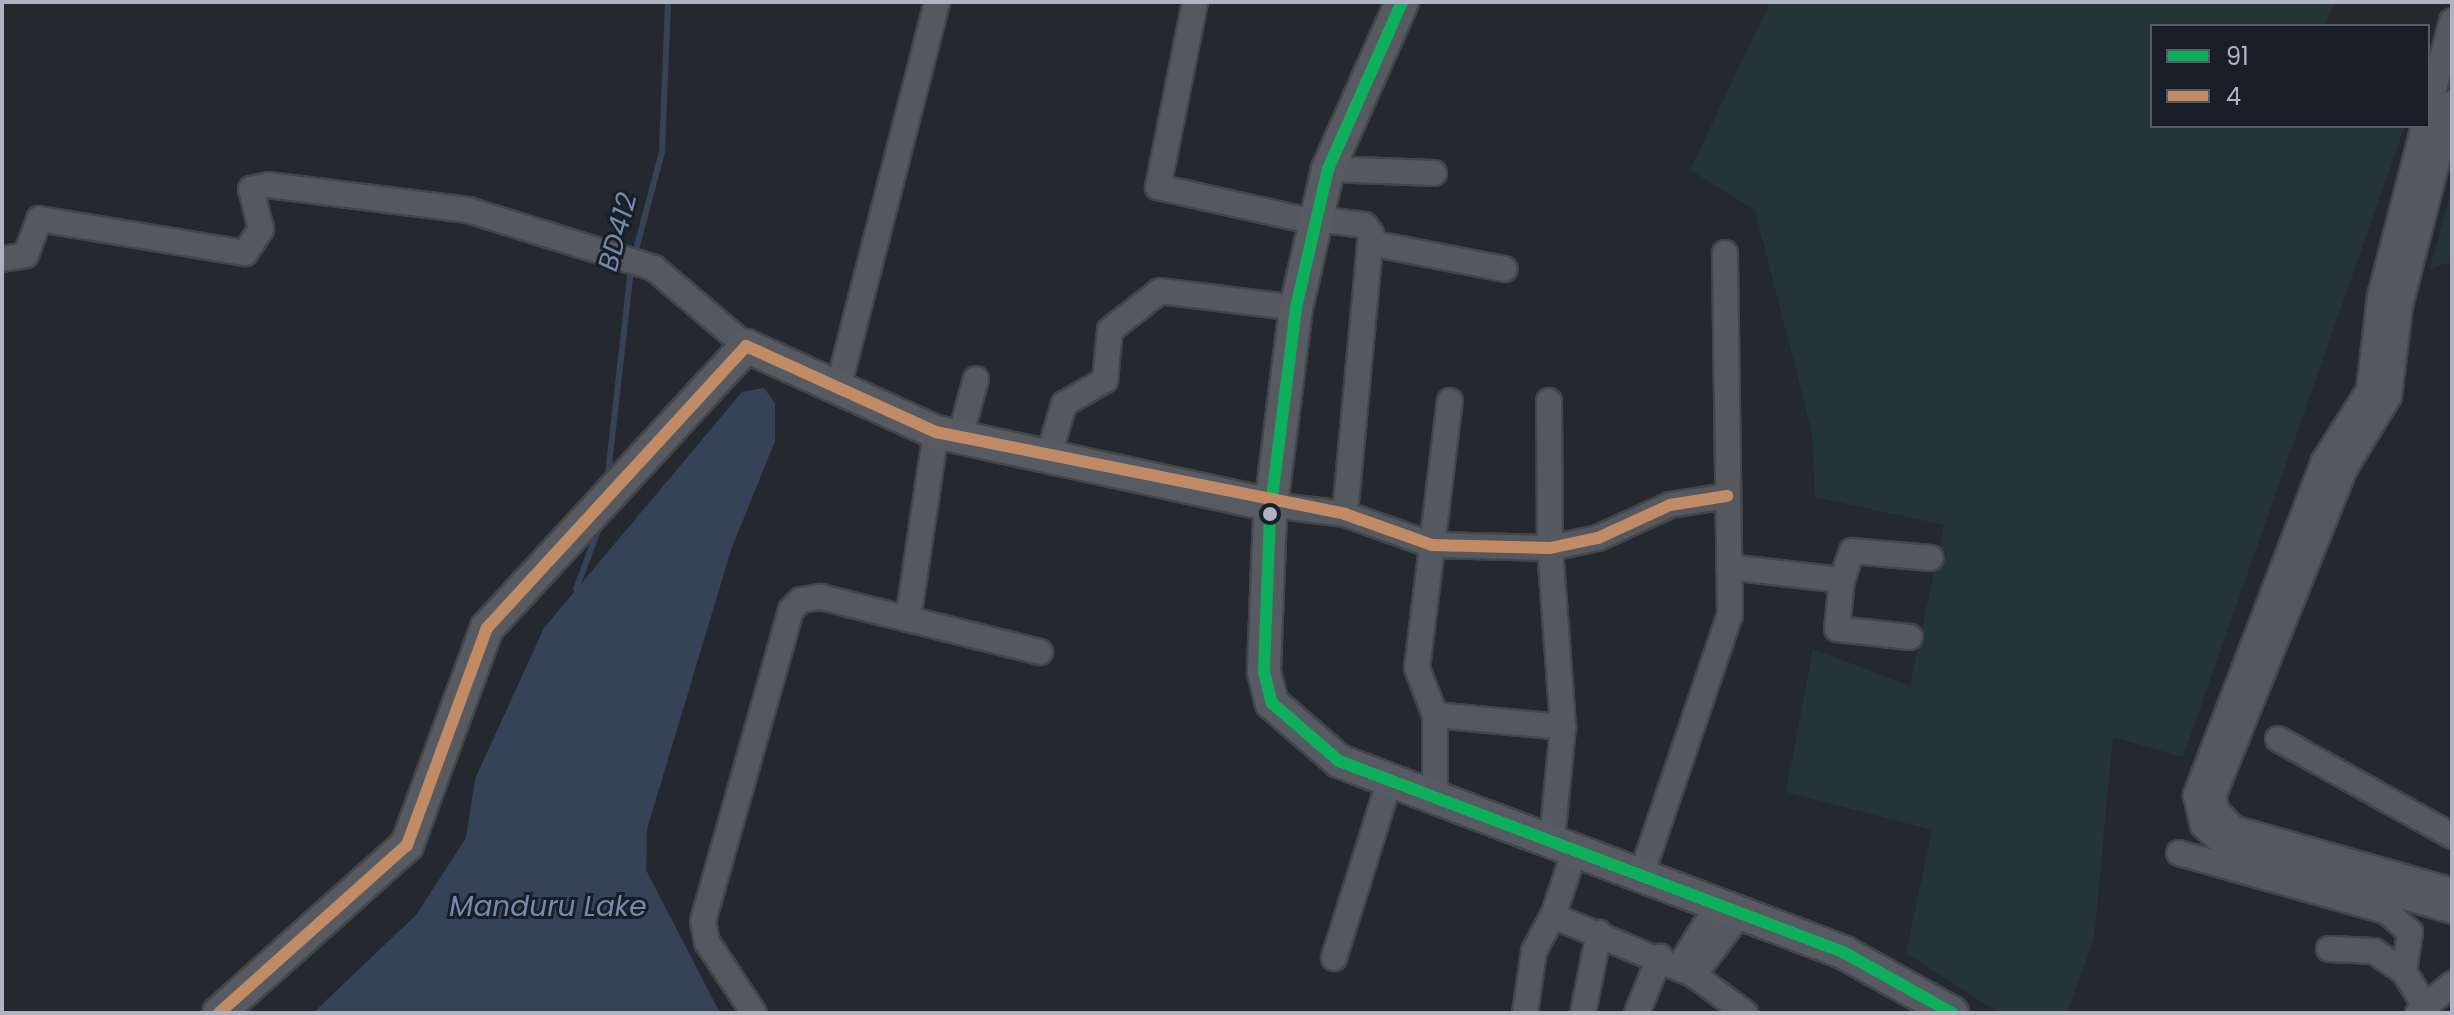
<!DOCTYPE html>
<style>
body{margin:0}
#map{position:relative;width:2454px;height:1015px;overflow:hidden;background:#25292f;font-family:Poppins,sans-serif}
div>[style]{position:absolute}
.green>*{inset:0;background:#253436}
.water>*{inset:0;background:#354258}
.stream>*{height:6px;margin:-3px;padding:0 3px;transform-origin:3px;border-radius:3px;background:#354258}
.roads{filter:drop-shadow(2px 0 #42454a) drop-shadow(-2px 0 #42454a) drop-shadow(0 2px #42454a) drop-shadow(0 -2px #42454a)}
.minor>*{height:24px;margin:-12px;padding:0 12px;transform-origin:12px;border-radius:12px;background:#55585e}
.major>*{height:32px;margin:-16px;padding:0 16px;transform-origin:16px;border-radius:16px;background:#575a60}
.bus-1>*{height:12px;margin:-6px;padding:0 6px;transform-origin:6px;border-radius:6px;background:#0daf5c}
.bus-2>*{height:12px;margin:-6px;padding:0 6px;transform-origin:6px;border-radius:6px;background:#c18c65}
.dots>*{width:22px;height:22px;translate:-50% -50%;box-sizing:border-box;border:4px solid #191f29;border-radius:50%}
span{translate:-50% -50%;white-space:nowrap;text-align:center;line-height:1.15;-webkit-text-stroke:6px #191f29;paint-order:stroke}
.water-label{font-size:28px;color:#788aa9;font-style:italic}
.frame{position:absolute;inset:0;border:4px solid #aeb4c2;pointer-events:none}
.legend{position:absolute;left:2150px;top:24px;width:280px;height:104px;box-sizing:border-box;background:#191f29;border:2px solid #555b66;margin:0;padding:10px 14px;list-style:none;font-size:24px;color:#aeb4c2}
.legend li{display:flex;align-items:center;gap:16px;height:40px}
.legend b{width:40px;border:2px solid #555b66}
</style>
<div id="map">
<div class="green">
<div style="clip-path:polygon(1770px 2px,2335px 2px,2325px 26px,2152px 26px,2152px 126px,2405px 126px,2183px 757px,2113px 737px,2094px 939px,2067px 1013px,1999px 1013px,1906px 953px,1932px 830px,1786px 792px,1813px 649px,1910px 686px,1944px 525px,1815px 497px,1812px 433px,1755px 210px,1690px 170px)"></div>
<div style="clip-path:polygon(2452px 189px,2452px 261px,2429px 270px)"></div>
</div>
<div class="water">
<div style="clip-path:polygon(764px 388px,775px 403px,775px 441px,731px 550px,647px 829px,646px 870px,720px 1013px,313px 1013px,416px 915px,466px 838px,475px 779px,544px 628px,742px 392px)"></div>
</div>
<div class="stream">
<div style="left:634px;top:257px;width:109px;rotate:-75.1deg"></div>
<div style="left:662px;top:152px;width:150px;rotate:-87.7deg"></div>
<div style="left:608px;top:474px;width:207px;rotate:-83.6deg"></div>
<div style="left:576px;top:589px;width:68px;rotate:-69.4deg"></div>
</div>
<div class="roads">
<div class="minor">
<div style="left:1195px;top:2px;width:189px;rotate:101.3deg"></div>
<div style="left:1158px;top:187px;width:161px;rotate:12.6deg"></div>
<div style="left:2452px;top:103px;width:210px;rotate:104.4deg"></div>
<div style="left:2400px;top:306px;width:91px;rotate:97deg"></div>
<div style="left:2389px;top:396px;width:84px;rotate:121.4deg"></div>
<div style="left:2345px;top:468px;width:351px;rotate:111.9deg"></div>
<div style="left:2214px;top:794px;width:16px;rotate:83deg"></div>
<div style="left:2216px;top:810px;width:25px;rotate:47deg"></div>
<div style="left:2233px;top:828px;width:228px;rotate:16deg"></div>
<div style="left:2428px;top:112px;width:94px;rotate:-75.2deg"></div>
<div style="left:2424px;top:126px;width:176px;rotate:104.5deg"></div>
<div style="left:2380px;top:296px;width:95px;rotate:96.7deg"></div>
<div style="left:2369px;top:390px;width:84px;rotate:122.4deg"></div>
<div style="left:2324px;top:461px;width:358px;rotate:111deg"></div>
<div style="left:2196px;top:795px;width:31px;rotate:77deg"></div>
<div style="left:2203px;top:825px;width:29px;rotate:44deg"></div>
<div style="left:2224px;top:845px;width:237px;rotate:16.1deg"></div>
<div style="left:1328px;top:169px;width:106px;rotate:2.2deg"></div>
<div style="left:1316px;top:219px;width:49px;rotate:7deg"></div>
<div style="left:1365px;top:225px;width:11px;rotate:56deg"></div>
<div style="left:1371px;top:234px;width:281px;rotate:95.3deg"></div>
<div style="left:1370px;top:243px;width:137px;rotate:10.9deg"></div>
<div style="left:2px;top:259px;width:24px;rotate:-9deg"></div>
<div style="left:26px;top:255px;width:38px;rotate:-70deg"></div>
<div style="left:39px;top:219px;width:209px;rotate:9.4deg"></div>
<div style="left:245px;top:253px;width:29px;rotate:-56deg"></div>
<div style="left:261px;top:229px;width:41px;rotate:-104deg"></div>
<div style="left:251px;top:189px;width:17px;rotate:-13deg"></div>
<div style="left:268px;top:185px;width:202px;rotate:7.1deg"></div>
<div style="left:468px;top:210px;width:195px;rotate:17.3deg"></div>
<div style="left:654px;top:268px;width:121px;rotate:40.3deg"></div>
<div style="left:838px;top:388px;width:398px;rotate:-75.6deg"></div>
<div style="left:1549px;top:401px;width:147px;rotate:89.6deg"></div>
<div style="left:1550px;top:548px;width:179px;rotate:85.8deg"></div>
<div style="left:1563px;top:727px;width:113px;rotate:95.6deg"></div>
<div style="left:936px;top:432px;width:189px;rotate:98.5deg"></div>
<div style="left:908px;top:619px;width:136px;rotate:14deg"></div>
<div style="left:960px;top:437px;width:60px;rotate:-74.6deg"></div>
<div style="left:1048px;top:458px;width:56px;rotate:-73.5deg"></div>
<div style="left:1064px;top:404px;width:48px;rotate:-30.3deg"></div>
<div style="left:1105px;top:380px;width:50px;rotate:-84.3deg"></div>
<div style="left:1110px;top:330px;width:63px;rotate:-38deg"></div>
<div style="left:1160px;top:291px;width:137px;rotate:7.1deg"></div>
<div style="left:1271px;top:505px;width:75px;rotate:6.9deg"></div>
<div style="left:1345px;top:514px;width:92px;rotate:19.6deg"></div>
<div style="left:1432px;top:545px;width:118px;rotate:1.5deg"></div>
<div style="left:1550px;top:548px;width:49px;rotate:-11.8deg"></div>
<div style="left:1598px;top:538px;width:79px;rotate:-24.6deg"></div>
<div style="left:1670px;top:505px;width:58px;rotate:-9deg"></div>
<div style="left:1729px;top:567px;width:114px;rotate:6.6deg"></div>
<div style="left:1910px;top:637px;width:73px;rotate:-173.7deg"></div>
<div style="left:1837px;top:629px;width:49px;rotate:-84.2deg"></div>
<div style="left:1842px;top:580px;width:31px;rotate:-71deg"></div>
<div style="left:1852px;top:551px;width:79px;rotate:5.1deg"></div>
<div style="left:1435px;top:715px;width:129px;rotate:5.4deg"></div>
<div style="left:2278px;top:739px;width:199px;rotate:29.1deg"></div>
<div style="left:1435px;top:800px;width:85px;rotate:-90deg"></div>
<div style="left:1435px;top:715px;width:50px;rotate:-111deg"></div>
<div style="left:1417px;top:668px;width:269px;rotate:-83deg"></div>
<div style="left:1576px;top:847px;width:73px;rotate:108.4deg"></div>
<div style="left:1553px;top:916px;width:153px;rotate:22.7deg"></div>
<div style="left:2179px;top:853px;width:215px;rotate:15.7deg"></div>
<div style="left:2386px;top:911px;width:32px;rotate:41deg"></div>
<div style="left:2410px;top:932px;width:40px;rotate:98.5deg"></div>
<div style="left:1642px;top:873px;width:273px;rotate:-71.2deg"></div>
<div style="left:1730px;top:615px;width:362px;rotate:-90.8deg"></div>
<div style="left:1741px;top:912px;width:79px;rotate:126.7deg"></div>
<div style="left:1694px;top:975px;width:64px;rotate:36.7deg"></div>
<div style="left:2329px;top:949px;width:45px;rotate:2.5deg"></div>
<div style="left:2374px;top:951px;width:37px;rotate:35deg"></div>
<div style="left:2404px;top:972px;width:38px;rotate:58deg"></div>
<div style="left:1334px;top:958px;width:184px;rotate:-72.6deg"></div>
<div style="left:1679px;top:967px;width:73px;rotate:-57.8deg"></div>
<div style="left:754px;top:1013px;width:85px;rotate:-123.5deg"></div>
<div style="left:707px;top:942px;width:21px;rotate:-101deg"></div>
<div style="left:703px;top:921px;width:323px;rotate:-74.2deg"></div>
<div style="left:791px;top:610px;width:14px;rotate:-45deg"></div>
<div style="left:801px;top:600px;width:20px;rotate:-9deg"></div>
<div style="left:821px;top:597px;width:90px;rotate:14.2deg"></div>
<div style="left:1525px;top:1013px;width:63px;rotate:-81.7deg"></div>
<div style="left:1534px;top:951px;width:40px;rotate:-62deg"></div>
<div style="left:1583px;top:1013px;width:82px;rotate:-78.7deg"></div>
<div style="left:1637px;top:1013px;width:61px;rotate:-68deg"></div>
<div style="left:2418px;top:1013px;width:45px;rotate:-40.5deg"></div>
</div>
<div class="major">
<div style="left:1402px;top:2px;width:183px;rotate:113.9deg"></div>
<div style="left:1328px;top:169px;width:143px;rotate:103deg"></div>
<div style="left:1296px;top:308px;width:208px;rotate:97.2deg"></div>
<div style="left:1270px;top:514px;width:158px;rotate:92.2deg"></div>
<div style="left:1264px;top:672px;width:32px;rotate:76deg"></div>
<div style="left:1272px;top:703px;width:89px;rotate:40.9deg"></div>
<div style="left:1339px;top:761px;width:539px;rotate:20.76deg"></div>
<div style="left:1843px;top:952px;width:125px;rotate:29.2deg"></div>
<div style="left:219px;top:1013px;width:252px;rotate:-41.8deg"></div>
<div style="left:407px;top:845px;width:231px;rotate:-69.8deg"></div>
<div style="left:487px;top:628px;width:383px;rotate:-47.4deg"></div>
<div style="left:746px;top:346px;width:209px;rotate:24.4deg"></div>
<div style="left:936px;top:432px;width:343px;rotate:12.3deg"></div>
</div>
</div>
<div class="bus-1">
<div style="left:1402px;top:2px;width:183px;rotate:113.9deg"></div>
<div style="left:1328px;top:169px;width:143px;rotate:103deg"></div>
<div style="left:1296px;top:308px;width:208px;rotate:97.2deg"></div>
<div style="left:1270px;top:514px;width:158px;rotate:92.2deg"></div>
<div style="left:1264px;top:672px;width:32px;rotate:76deg"></div>
<div style="left:1272px;top:703px;width:89px;rotate:40.9deg"></div>
<div style="left:1339px;top:761px;width:539px;rotate:20.76deg"></div>
<div style="left:1843px;top:952px;width:125px;rotate:29.2deg"></div>
</div>
<div class="bus-2">
<div style="left:219px;top:1013px;width:252px;rotate:-41.8deg"></div>
<div style="left:407px;top:845px;width:231px;rotate:-69.8deg"></div>
<div style="left:487px;top:628px;width:383px;rotate:-47.4deg"></div>
<div style="left:746px;top:346px;width:209px;rotate:24.4deg"></div>
<div style="left:936px;top:432px;width:417px;rotate:11.3deg"></div>
<div style="left:1345px;top:514px;width:92px;rotate:19.6deg"></div>
<div style="left:1432px;top:545px;width:118px;rotate:1.5deg"></div>
<div style="left:1550px;top:548px;width:49px;rotate:-11.8deg"></div>
<div style="left:1598px;top:538px;width:79px;rotate:-24.6deg"></div>
<div style="left:1670px;top:505px;width:58px;rotate:-9deg"></div>
</div>
<div class="dots">
<div style="left:1270px;top:514px;background:#aeb4c2"></div>
</div>
<div class="water-label">
<span style="left:618px;top:232px;rotate:-75deg">BD412</span>
<span style="left:548px;top:907px">Manduru Lake</span>
</div>
<div class="frame"></div>
<ul class="legend">
<li><b style="height:10px;background:#0daf5c"></b>91</li>
<li><b style="height:10px;background:#c18c65"></b>4</li>
</ul>
</div>
